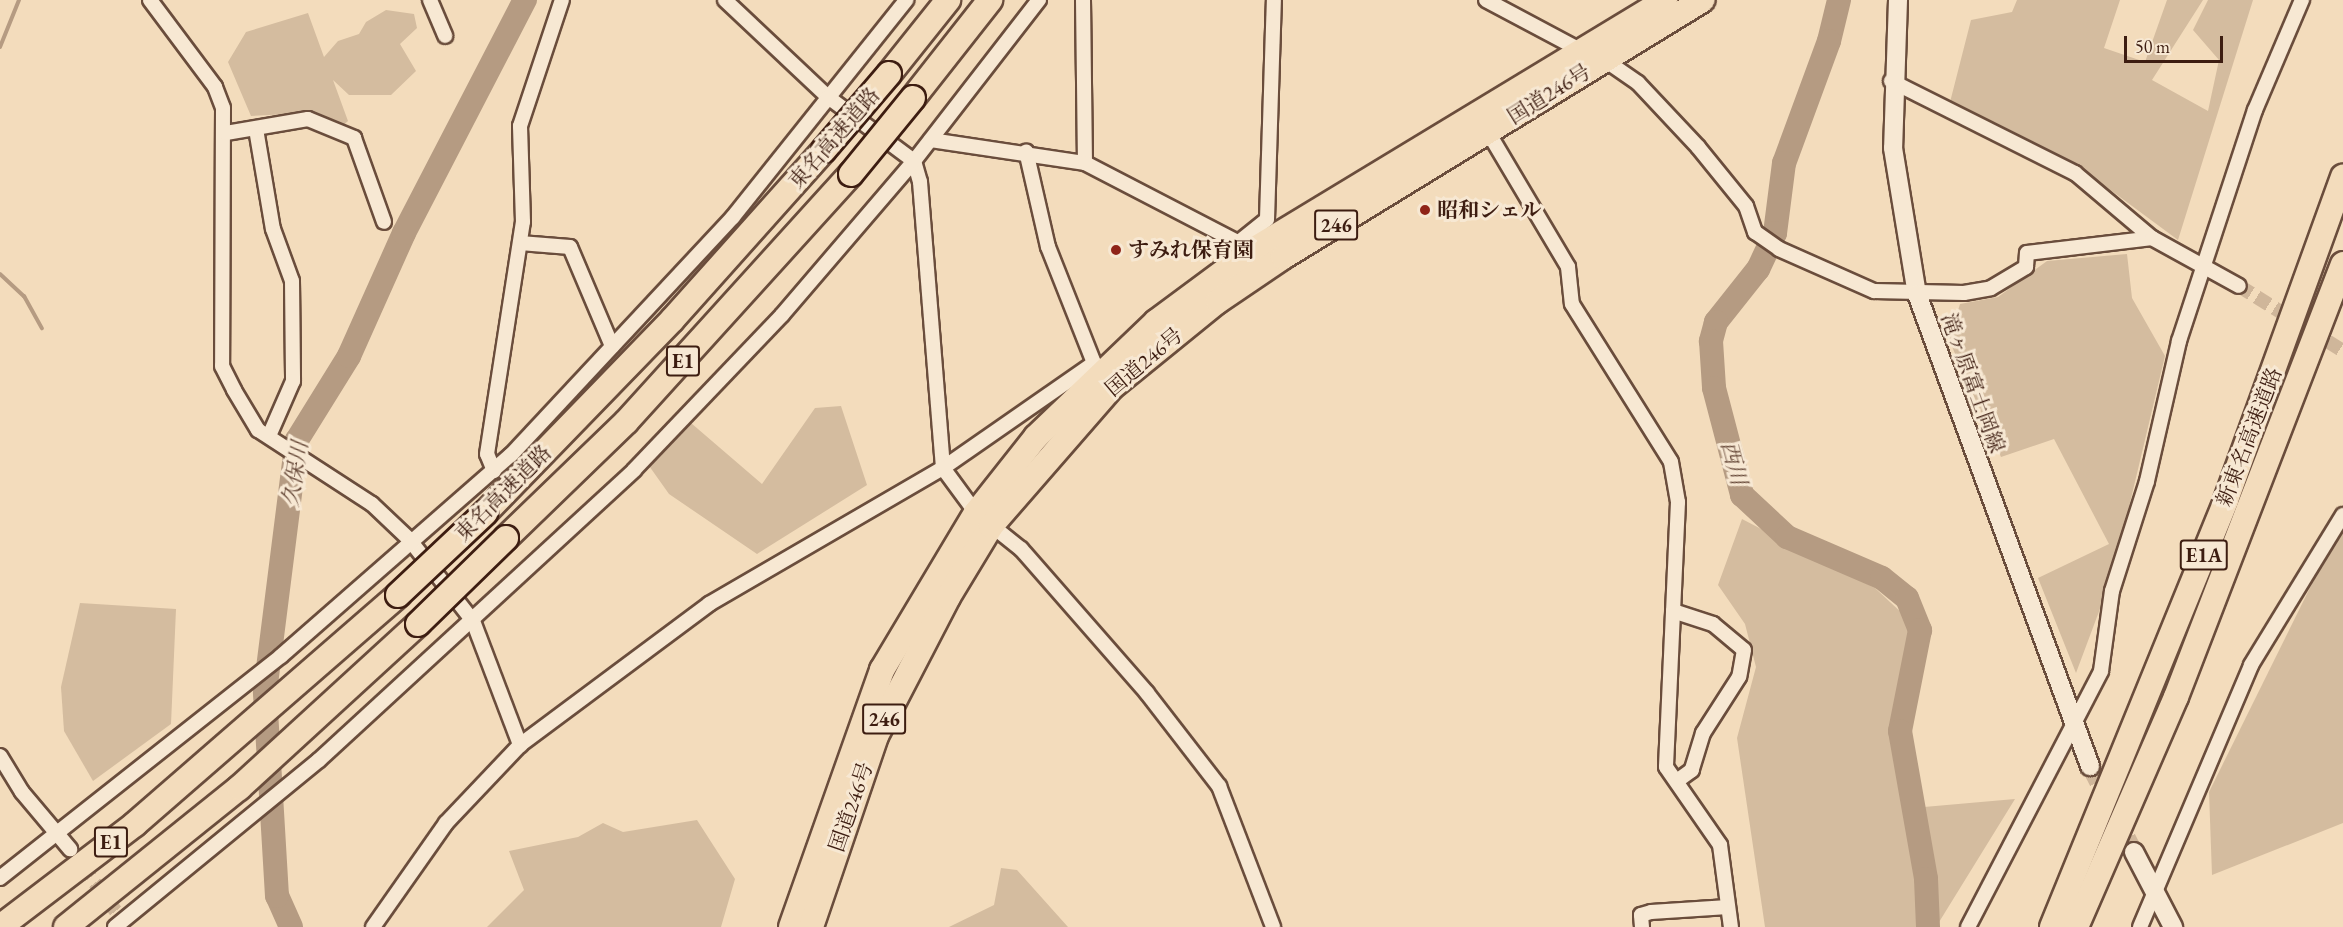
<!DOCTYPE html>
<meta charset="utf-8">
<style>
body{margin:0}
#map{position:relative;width:2343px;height:927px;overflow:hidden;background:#f3dcbc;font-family:"EB Garamond","Noto Serif JP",serif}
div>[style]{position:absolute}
.green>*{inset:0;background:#d4bc9f}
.stream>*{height:4px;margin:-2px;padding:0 2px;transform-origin:2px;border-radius:2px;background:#b59b82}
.river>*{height:24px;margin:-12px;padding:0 12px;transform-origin:12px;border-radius:12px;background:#b59b82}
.street-tunnel>*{height:14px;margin-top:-7px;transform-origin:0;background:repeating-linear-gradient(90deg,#cfb69a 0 14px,transparent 0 21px)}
.secondary-tunnel>*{height:18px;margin-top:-9px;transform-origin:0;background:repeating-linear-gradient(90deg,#cfb69a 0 18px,transparent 0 27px)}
.roads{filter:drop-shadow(2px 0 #6a4d3c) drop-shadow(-2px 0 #6a4d3c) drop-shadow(0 2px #6a4d3c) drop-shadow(0 -2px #6a4d3c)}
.street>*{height:14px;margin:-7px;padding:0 7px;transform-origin:7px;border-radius:7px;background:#f7e8d3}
.secondary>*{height:18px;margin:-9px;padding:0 9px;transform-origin:9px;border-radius:9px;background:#f7e8d3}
.highway>*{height:24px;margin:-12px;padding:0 12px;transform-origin:12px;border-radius:12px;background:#f3dcbc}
.bridges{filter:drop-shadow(2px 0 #3d1d11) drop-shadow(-2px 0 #3d1d11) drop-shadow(0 2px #3d1d11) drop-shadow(0 -2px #3d1d11)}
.highway-bridge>*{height:24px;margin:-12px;padding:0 12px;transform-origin:12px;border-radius:12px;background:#f3dcbc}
.dots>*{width:16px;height:16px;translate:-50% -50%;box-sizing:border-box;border:3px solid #f7e8d3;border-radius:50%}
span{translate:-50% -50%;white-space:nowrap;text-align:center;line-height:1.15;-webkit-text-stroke:6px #f7e8d3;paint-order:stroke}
.shield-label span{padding:2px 4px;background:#f7e8d3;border:2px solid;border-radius:4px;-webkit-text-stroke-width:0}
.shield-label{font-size:20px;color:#3d1d11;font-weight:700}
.street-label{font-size:21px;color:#3d1d11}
.poi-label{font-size:21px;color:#3d1d11;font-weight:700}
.left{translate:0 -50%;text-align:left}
.water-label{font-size:22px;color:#674939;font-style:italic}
.scale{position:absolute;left:2124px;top:36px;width:99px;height:27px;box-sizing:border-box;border:3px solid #3d1d11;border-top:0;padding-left:8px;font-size:18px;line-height:21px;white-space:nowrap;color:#3d1d11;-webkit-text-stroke:4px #f7e8d3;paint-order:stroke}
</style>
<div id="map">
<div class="green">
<div style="clip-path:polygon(2017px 0,2120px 0,2104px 48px,2145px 62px,2167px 0,2203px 0,2152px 80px,2208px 111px,2219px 60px,2193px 30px,2208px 0,2253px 0,2178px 240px,2078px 166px,1948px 110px,1971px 20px,2012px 12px)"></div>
<div style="clip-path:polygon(386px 10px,414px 14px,417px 28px,400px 44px,416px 71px,391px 95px,349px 95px,333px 80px,348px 121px,340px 128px,310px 113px,251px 116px,228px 62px,246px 32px,308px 13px,324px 57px,338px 41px,359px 34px,366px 22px)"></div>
<div style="clip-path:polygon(2127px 254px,2132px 298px,2165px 356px,2113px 574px,2076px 673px,2038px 578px,2109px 544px,2054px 439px,2001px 457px,1949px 340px,1960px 304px,1998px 297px,2047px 261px)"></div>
<div style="clip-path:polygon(841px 406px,867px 485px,757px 554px,669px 494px,647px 463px,691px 423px,762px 484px,815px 408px)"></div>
<div style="clip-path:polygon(1742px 519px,1875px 588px,1920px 630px,1900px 731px,1924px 807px,2015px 799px,1936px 927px,1765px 927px,1737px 738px,1756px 667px,1745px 624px,1718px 585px)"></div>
<div style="clip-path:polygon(2343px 521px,2343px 823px,2212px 875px,2209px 792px)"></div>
<div style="clip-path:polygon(80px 603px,176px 609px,171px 724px,93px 781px,64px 731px,61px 687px)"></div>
<div style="clip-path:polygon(697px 820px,735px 879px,721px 927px,487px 927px,524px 890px,509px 851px,578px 837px,603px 823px,623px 832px)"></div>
<div style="clip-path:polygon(1001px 868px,1017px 870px,1068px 927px,949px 927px,994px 905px)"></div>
</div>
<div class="stream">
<div style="left:0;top:47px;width:51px;rotate:-68deg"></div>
<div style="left:0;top:274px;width:33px;rotate:43deg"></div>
<div style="left:24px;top:296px;width:37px;rotate:61deg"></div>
</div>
<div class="river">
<div style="left:1839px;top:0;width:42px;rotate:103.7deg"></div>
<div style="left:1829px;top:41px;width:130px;rotate:110.2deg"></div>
<div style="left:1784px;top:163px;width:71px;rotate:97.3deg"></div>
<div style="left:1775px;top:233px;width:40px;rotate:115deg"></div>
<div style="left:1758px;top:269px;width:68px;rotate:128.4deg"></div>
<div style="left:1716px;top:322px;width:20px;rotate:105deg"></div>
<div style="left:1711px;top:341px;width:47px;rotate:86.3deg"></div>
<div style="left:1714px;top:388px;width:111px;rotate:75.3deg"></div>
<div style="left:1742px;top:495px;width:62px;rotate:43deg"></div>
<div style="left:1787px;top:537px;width:103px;rotate:23.3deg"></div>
<div style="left:1882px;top:578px;width:32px;rotate:39deg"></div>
<div style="left:1907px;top:598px;width:35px;rotate:68deg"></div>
<div style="left:1920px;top:630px;width:103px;rotate:101.2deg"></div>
<div style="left:1900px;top:731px;width:150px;rotate:80deg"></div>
<div style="left:1926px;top:879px;width:48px;rotate:87.6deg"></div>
<div style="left:291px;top:927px;width:34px;rotate:-114deg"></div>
<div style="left:277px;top:896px;width:204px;rotate:-93.4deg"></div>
<div style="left:265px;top:692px;width:254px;rotate:-82.8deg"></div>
<div style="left:297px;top:440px;width:99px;rotate:-58.2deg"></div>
<div style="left:349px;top:356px;width:135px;rotate:-65.9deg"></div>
<div style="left:404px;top:233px;width:263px;rotate:-62.6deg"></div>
</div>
<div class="street-tunnel">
<div style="left:2239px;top:286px;width:123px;rotate:32deg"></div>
<div style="left:70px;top:849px;width:79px;rotate:53.7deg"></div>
</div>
<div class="secondary-tunnel">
<div style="left:2090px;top:766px;width:97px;rotate:62.9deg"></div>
</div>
<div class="roads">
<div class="street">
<div style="left:150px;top:0;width:109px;rotate:53.2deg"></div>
<div style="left:215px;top:87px;width:22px;rotate:69deg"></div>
<div style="left:223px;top:108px;width:258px;rotate:90.2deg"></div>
<div style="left:222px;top:366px;width:27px;rotate:63deg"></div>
<div style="left:234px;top:390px;width:47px;rotate:59deg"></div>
<div style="left:258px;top:430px;width:136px;rotate:33deg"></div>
<div style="left:372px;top:504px;width:51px;rotate:43.4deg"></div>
<div style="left:409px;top:539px;width:104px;rotate:52deg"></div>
<div style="left:473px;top:621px;width:133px;rotate:69.2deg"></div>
<div style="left:430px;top:0;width:39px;rotate:67deg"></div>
<div style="left:725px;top:0;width:141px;rotate:43.3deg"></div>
<div style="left:828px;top:97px;width:107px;rotate:36.7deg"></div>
<div style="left:914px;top:161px;width:22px;rotate:74deg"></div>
<div style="left:920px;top:182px;width:287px;rotate:85.4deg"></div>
<div style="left:943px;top:468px;width:184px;rotate:-34.8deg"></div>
<div style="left:1094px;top:363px;width:125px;rotate:-111.6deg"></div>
<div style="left:1048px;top:247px;width:98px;rotate:-102.9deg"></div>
<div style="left:1083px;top:0;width:163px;rotate:89.3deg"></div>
<div style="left:1486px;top:0;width:111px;rotate:28deg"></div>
<div style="left:1602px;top:58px;width:44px;rotate:34.8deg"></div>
<div style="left:1638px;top:83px;width:88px;rotate:46.8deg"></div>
<div style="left:1698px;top:147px;width:76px;rotate:50.9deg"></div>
<div style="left:1746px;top:206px;width:28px;rotate:71deg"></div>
<div style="left:1755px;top:232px;width:29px;rotate:35deg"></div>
<div style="left:1779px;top:249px;width:104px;rotate:23.9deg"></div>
<div style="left:1874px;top:291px;width:90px;rotate:1.3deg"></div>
<div style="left:1964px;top:293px;width:27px;rotate:-10deg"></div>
<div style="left:1991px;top:288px;width:41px;rotate:-31deg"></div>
<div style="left:2026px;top:267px;width:14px;rotate:-86deg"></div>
<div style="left:2027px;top:253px;width:126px;rotate:-6.8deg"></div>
<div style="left:1891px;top:81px;width:206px;rotate:26.6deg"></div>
<div style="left:2075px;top:173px;width:101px;rotate:40.2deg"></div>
<div style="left:2152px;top:238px;width:99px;rotate:28.9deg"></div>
<div style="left:256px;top:129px;width:101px;rotate:80.4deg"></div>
<div style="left:273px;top:229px;width:55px;rotate:69.9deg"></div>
<div style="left:292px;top:281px;width:100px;rotate:89.4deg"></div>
<div style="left:293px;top:381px;width:60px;rotate:113.6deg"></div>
<div style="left:1488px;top:132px;width:157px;rotate:59.3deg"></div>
<div style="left:1568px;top:267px;width:37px;rotate:84deg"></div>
<div style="left:1572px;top:304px;width:186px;rotate:57.9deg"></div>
<div style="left:1671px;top:462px;width:41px;rotate:80.1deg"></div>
<div style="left:1678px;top:502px;width:265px;rotate:92.6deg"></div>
<div style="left:1666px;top:767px;width:95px;rotate:55.3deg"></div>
<div style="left:1720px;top:845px;width:83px;rotate:82.4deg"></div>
<div style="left:226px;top:133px;width:83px;rotate:-9.7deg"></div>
<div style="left:308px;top:119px;width:50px;rotate:22.4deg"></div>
<div style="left:354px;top:138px;width:89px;rotate:70.3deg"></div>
<div style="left:931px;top:140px;width:156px;rotate:8.5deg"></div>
<div style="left:1085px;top:163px;width:189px;rotate:27.4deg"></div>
<div style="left:1239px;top:242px;width:36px;rotate:-39deg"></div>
<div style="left:1267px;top:219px;width:219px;rotate:-88.2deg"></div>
<div style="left:520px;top:243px;width:50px;rotate:4.6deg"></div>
<div style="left:570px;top:247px;width:108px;rotate:67deg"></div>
<div style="left:494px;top:471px;width:18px;rotate:-112deg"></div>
<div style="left:487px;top:454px;width:235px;rotate:-81.2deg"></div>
<div style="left:523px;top:222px;width:96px;rotate:-91.8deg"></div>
<div style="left:520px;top:126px;width:133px;rotate:-71.6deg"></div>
<div style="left:1673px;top:611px;width:42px;rotate:18deg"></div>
<div style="left:1713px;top:624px;width:40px;rotate:40deg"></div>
<div style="left:1744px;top:650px;width:27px;rotate:100deg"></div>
<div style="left:1739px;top:677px;width:67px;rotate:122.7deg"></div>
<div style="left:1703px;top:733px;width:39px;rotate:107deg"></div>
<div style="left:1692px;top:770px;width:17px;rotate:144deg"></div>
<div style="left:0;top:756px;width:42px;rotate:58.6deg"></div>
<div style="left:22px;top:792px;width:75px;rotate:49.9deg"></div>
<div style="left:0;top:878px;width:358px;rotate:-38.3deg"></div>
<div style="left:281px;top:656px;width:305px;rotate:-41.2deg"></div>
<div style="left:511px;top:455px;width:325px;rotate:-47deg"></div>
<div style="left:733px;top:217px;width:278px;rotate:-51.4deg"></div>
<div style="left:115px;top:927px;width:264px;rotate:-39.3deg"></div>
<div style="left:319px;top:760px;width:428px;rotate:-42.6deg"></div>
<div style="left:634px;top:470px;width:214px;rotate:-46.3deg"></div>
<div style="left:782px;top:315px;width:203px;rotate:-49.4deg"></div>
<div style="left:914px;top:161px;width:204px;rotate:-52.2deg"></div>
<div style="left:373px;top:927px;width:127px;rotate:-54.9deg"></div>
<div style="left:446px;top:823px;width:108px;rotate:-46.5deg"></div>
<div style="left:520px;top:745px;width:236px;rotate:-36.7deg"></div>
<div style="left:709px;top:604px;width:271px;rotate:-30.2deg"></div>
<div style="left:943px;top:468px;width:56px;rotate:53.7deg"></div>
<div style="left:976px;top:513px;width:58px;rotate:38.7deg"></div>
<div style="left:1021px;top:549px;width:191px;rotate:48.8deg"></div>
<div style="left:1147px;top:693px;width:118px;rotate:52.3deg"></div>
<div style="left:1219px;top:786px;width:151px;rotate:69deg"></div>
<div style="left:1642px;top:927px;width:12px;rotate:-95deg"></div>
<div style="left:1641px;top:915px;width:10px;rotate:-17deg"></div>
<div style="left:1651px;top:912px;width:77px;rotate:-3.7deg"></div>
<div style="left:1968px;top:927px;width:288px;rotate:-62.5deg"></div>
<div style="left:2101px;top:671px;width:81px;rotate:-82.2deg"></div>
<div style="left:2112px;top:591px;width:115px;rotate:-72.3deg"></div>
<div style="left:2147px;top:481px;width:144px;rotate:-77.1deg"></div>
<div style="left:2179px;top:341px;width:243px;rotate:-71.8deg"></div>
<div style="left:2255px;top:110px;width:120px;rotate:-66.9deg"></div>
<div style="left:2140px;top:927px;width:285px;rotate:-67deg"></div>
<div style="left:2251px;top:665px;width:176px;rotate:-58.5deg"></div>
</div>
<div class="secondary">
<div style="left:1898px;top:0;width:148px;rotate:91.9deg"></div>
<div style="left:1893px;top:148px;width:148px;rotate:80.7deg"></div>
<div style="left:1917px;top:294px;width:503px;rotate:69.87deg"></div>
<div style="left:2134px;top:852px;width:85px;rotate:62.5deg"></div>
</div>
<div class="highway">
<div style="left:889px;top:74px;width:95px;rotate:-51.4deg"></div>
<div style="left:913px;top:98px;width:125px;rotate:-51.8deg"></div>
<div style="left:485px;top:513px;width:269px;rotate:-45.9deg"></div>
<div style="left:672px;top:320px;width:228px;rotate:-48.2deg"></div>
<div style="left:506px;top:538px;width:167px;rotate:-44deg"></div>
<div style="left:626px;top:422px;width:335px;rotate:-47.8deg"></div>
<div style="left:0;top:927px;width:170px;rotate:-37.3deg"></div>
<div style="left:135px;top:824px;width:349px;rotate:-41deg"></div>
<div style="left:66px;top:927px;width:222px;rotate:-38.8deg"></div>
<div style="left:239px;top:788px;width:243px;rotate:-42.5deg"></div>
<div style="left:791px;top:927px;width:273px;rotate:-70.5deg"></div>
<div style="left:882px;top:670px;width:183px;rotate:-59.1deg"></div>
<div style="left:976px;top:513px;width:97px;rotate:-51.7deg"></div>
<div style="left:1036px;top:437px;width:166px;rotate:-43.8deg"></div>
<div style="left:1156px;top:322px;width:121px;rotate:-36.6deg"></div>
<div style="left:1253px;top:250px;width:482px;rotate:-31.2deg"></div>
<div style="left:811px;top:927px;width:202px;rotate:-71.2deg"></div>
<div style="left:876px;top:736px;width:157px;rotate:-62.6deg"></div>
<div style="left:948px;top:597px;width:83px;rotate:-58.8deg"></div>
<div style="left:991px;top:526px;width:184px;rotate:-49deg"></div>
<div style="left:1112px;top:387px;width:136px;rotate:-39.1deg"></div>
<div style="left:1218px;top:301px;width:78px;rotate:-34.1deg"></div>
<div style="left:1283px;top:257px;width:492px;rotate:-31.5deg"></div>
<div style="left:2052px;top:927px;width:461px;rotate:-67.8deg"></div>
<div style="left:2226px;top:500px;width:344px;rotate:-70.1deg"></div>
<div style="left:2076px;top:927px;width:251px;rotate:-66.5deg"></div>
<div style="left:2176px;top:697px;width:464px;rotate:-68.9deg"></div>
</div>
</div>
<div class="bridges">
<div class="highway-bridge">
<div style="left:824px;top:150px;width:100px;rotate:-49.5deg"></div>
<div style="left:851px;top:174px;width:98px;rotate:-50.8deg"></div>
<div style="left:398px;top:595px;width:120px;rotate:-43.3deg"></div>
<div style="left:418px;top:624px;width:123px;rotate:-44.3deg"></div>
</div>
</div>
<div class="dots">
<div style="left:1425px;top:210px;background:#8f2418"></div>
<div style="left:1116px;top:250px;background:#8f2418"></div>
</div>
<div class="shield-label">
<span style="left:1336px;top:225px">246</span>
<span style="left:683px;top:361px">E1</span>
<span style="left:2204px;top:555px">E1A</span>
<span style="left:884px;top:719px">246</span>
<span style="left:111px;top:842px">E1</span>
</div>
<div class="street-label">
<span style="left:1549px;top:94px;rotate:-32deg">国道246号</span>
<span style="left:834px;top:138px;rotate:-49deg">東名高速道路</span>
<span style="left:1144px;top:362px;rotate:-40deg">国道246号</span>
<span style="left:1973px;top:383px;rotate:70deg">滝ヶ原富士岡線</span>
<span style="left:2249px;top:437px;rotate:-69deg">新東名高速道路</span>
<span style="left:503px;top:493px;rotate:-45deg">東名高速道路</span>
<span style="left:851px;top:807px;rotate:-71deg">国道246号</span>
</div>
<div class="poi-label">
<span class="left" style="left:1437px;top:210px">昭和シェル</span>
<span class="left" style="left:1128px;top:250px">すみれ保育園</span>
</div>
<div class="water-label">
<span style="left:1734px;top:463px;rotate:75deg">西川</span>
<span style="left:295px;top:474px;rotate:-81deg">久保川</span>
</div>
<div class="scale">50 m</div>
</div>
